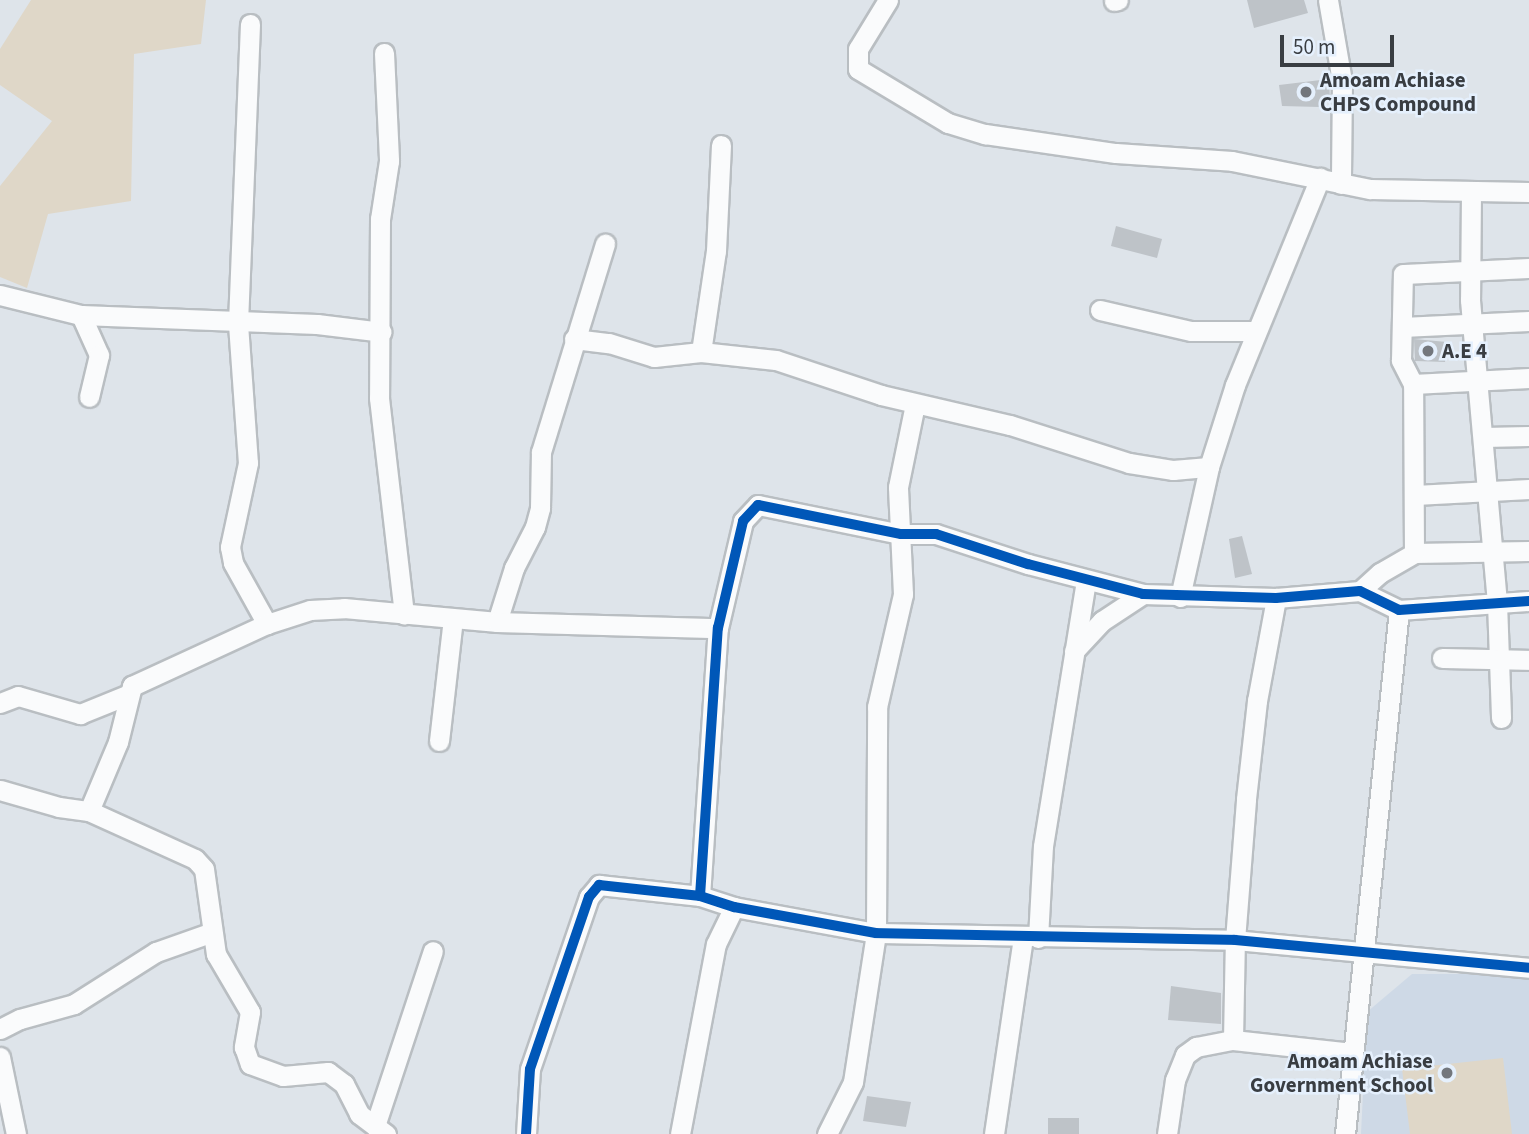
<!DOCTYPE html>
<style>
body{margin:0}
#map{position:relative;width:1529px;height:1134px;overflow:hidden;background:#dee4ea;font-family:"Source Sans 3",sans-serif}
div>[style]{position:absolute}
.built>*{inset:0;background:#ced9e6}
.green>*{inset:0;background:#dfd7c8}
.building>*{inset:0;background:#bec3c8}
.roads{filter:drop-shadow(2px 0 #b9bec2) drop-shadow(-2px 0 #b9bec2) drop-shadow(0 2px #b9bec2) drop-shadow(0 -2px #b9bec2)}
.minor>*{height:19px;margin:-9.5px;padding:0 9.5px;transform-origin:9.5px;border-radius:9.5px;background:#fafbfc}
.cycleway>*{height:10px;margin:-5px;padding:0 5px;transform-origin:5px;border-radius:5px;background:#0057b8}
.dots>*{width:19px;height:19px;translate:-50% -50%;box-sizing:border-box;border:4px solid #e5f0fd;border-radius:50%}
span{translate:-50% -50%;white-space:nowrap;text-align:center;line-height:1.15;-webkit-text-stroke:5px #e5f0fd;paint-order:stroke}
.poi-label{font-size:21px;color:#393d42;font-weight:700}
.left{translate:0 -50%;text-align:left}
.right{translate:-100% -50%;text-align:right}
.scale{position:absolute;left:1280px;top:35px;width:114px;height:32px;box-sizing:border-box;border:4px solid #393d42;border-top:0;padding-left:9px;font-size:21px;line-height:24px;white-space:nowrap;color:#393d42;-webkit-text-stroke:5px #e5f0fd;paint-order:stroke}
</style>
<div id="map">
<div class="built">
<div style="clip-path:polygon(1412px 974px,1529px 974px,1529px 1134px,1361px 1134px,1367px 1012px)"></div>
</div>
<div class="green">
<div style="clip-path:polygon(31px 0,206px 0,201px 44px,134px 54px,131px 201px,48px 214px,27px 288px,0 277px,0 186px,52px 121px,0 85px,0 49px)"></div>
<div style="clip-path:polygon(1503px 1058px,1512px 1134px,1410px 1134px,1402px 1069px)"></div>
</div>
<div class="building">
<div style="clip-path:polygon(1247px 0,1304px 0,1308px 13px,1254px 28px)"></div>
<div style="clip-path:polygon(1329px 79px,1330px 100px,1319px 102px,1319px 107px,1282px 106px,1279px 85px)"></div>
<div style="clip-path:polygon(1116px 226px,1162px 239px,1157px 258px,1111px 246px)"></div>
<div style="clip-path:polygon(1414px 339px,1447px 342px,1445px 362px,1415px 361px)"></div>
<div style="clip-path:polygon(1242px 536px,1252px 574px,1235px 578px,1229px 539px)"></div>
<div style="clip-path:polygon(1171px 986px,1221px 993px,1221px 1024px,1168px 1020px)"></div>
<div style="clip-path:polygon(867px 1096px,911px 1102px,906px 1127px,863px 1121px)"></div>
<div style="clip-path:polygon(1048px 1118px,1079px 1118px,1079px 1134px,1048px 1134px)"></div>
</div>
<div class="roads">
<div class="minor">
<div style="left:888px;top:0;width:57px;rotate:121.5deg"></div>
<div style="left:858px;top:49px;width:20px;rotate:90deg"></div>
<div style="left:858px;top:69px;width:105px;rotate:31deg"></div>
<div style="left:948px;top:123px;width:39px;rotate:17deg"></div>
<div style="left:985px;top:134px;width:132px;rotate:8.3deg"></div>
<div style="left:1116px;top:153px;width:116px;rotate:3.9deg"></div>
<div style="left:1232px;top:161px;width:141px;rotate:11.5deg"></div>
<div style="left:1370px;top:189px;width:159px;rotate:1.1deg"></div>
<div style="left:1328px;top:0;width:82px;rotate:80.2deg"></div>
<div style="left:1342px;top:81px;width:103px;rotate:90.6deg"></div>
<div style="left:1114px;top:1px;width:4px;rotate:-14deg"></div>
<div style="left:250px;top:24px;width:300px;rotate:92.3deg"></div>
<div style="left:238px;top:324px;width:139px;rotate:85.9deg"></div>
<div style="left:248px;top:463px;width:86px;rotate:102.1deg"></div>
<div style="left:230px;top:547px;width:16px;rotate:79deg"></div>
<div style="left:233px;top:563px;width:70px;rotate:60.9deg"></div>
<div style="left:384px;top:53px;width:108px;rotate:87.3deg"></div>
<div style="left:389px;top:161px;width:59px;rotate:98.8deg"></div>
<div style="left:380px;top:219px;width:179px;rotate:90.3deg"></div>
<div style="left:379px;top:398px;width:218px;rotate:83.4deg"></div>
<div style="left:1471px;top:192px;width:108px;rotate:90.5deg"></div>
<div style="left:1470px;top:300px;width:303px;rotate:84.9deg"></div>
<div style="left:1497px;top:602px;width:116px;rotate:88deg"></div>
<div style="left:0;top:295px;width:83px;rotate:13.9deg"></div>
<div style="left:81px;top:315px;width:236px;rotate:2.2deg"></div>
<div style="left:317px;top:324px;width:65px;rotate:7deg"></div>
<div style="left:1100px;top:310px;width:93px;rotate:13deg"></div>
<div style="left:1191px;top:331px;width:64px"></div>
<div style="left:81px;top:315px;width:44px;rotate:65.8deg"></div>
<div style="left:99px;top:355px;width:43px;rotate:103.4deg"></div>
<div style="left:1402px;top:327px;width:127px;rotate:-2.7deg"></div>
<div style="left:574px;top:339px;width:35px;rotate:7deg"></div>
<div style="left:609px;top:343px;width:47px;rotate:17.3deg"></div>
<div style="left:654px;top:357px;width:47px;rotate:-6.1deg"></div>
<div style="left:701px;top:352px;width:75px;rotate:6.1deg"></div>
<div style="left:776px;top:360px;width:111px;rotate:18.4deg"></div>
<div style="left:881px;top:395px;width:132px;rotate:13.1deg"></div>
<div style="left:1010px;top:425px;width:125px;rotate:17.7deg"></div>
<div style="left:1129px;top:463px;width:45px;rotate:9deg"></div>
<div style="left:1173px;top:470px;width:36px;rotate:-5deg"></div>
<div style="left:701px;top:352px;width:102px;rotate:-81.6deg"></div>
<div style="left:716px;top:251px;width:106px;rotate:-87.3deg"></div>
<div style="left:1413px;top:384px;width:116px;rotate:-3deg"></div>
<div style="left:1484px;top:437px;width:45px;rotate:-1.3deg"></div>
<div style="left:1415px;top:495px;width:114px;rotate:-3deg"></div>
<div style="left:1414px;top:553px;width:115px;rotate:-1deg"></div>
<div style="left:1360px;top:591px;width:27px;rotate:-42deg"></div>
<div style="left:1380px;top:573px;width:39px;rotate:-30deg"></div>
<div style="left:1414px;top:553px;width:169px;rotate:-90.3deg"></div>
<div style="left:1413px;top:384px;width:27px;rotate:-117deg"></div>
<div style="left:1401px;top:360px;width:86px;rotate:-88.7deg"></div>
<div style="left:1403px;top:274px;width:126px;rotate:-2.7deg"></div>
<div style="left:1180px;top:597px;width:133px;rotate:-77.4deg"></div>
<div style="left:1209px;top:467px;width:86px;rotate:-72.4deg"></div>
<div style="left:1235px;top:385px;width:224px;rotate:-67.7deg"></div>
<div style="left:497px;top:622px;width:57px;rotate:-72.5deg"></div>
<div style="left:514px;top:568px;width:46px;rotate:-62.9deg"></div>
<div style="left:535px;top:527px;width:20px;rotate:-75deg"></div>
<div style="left:540px;top:508px;width:56px;rotate:-89deg"></div>
<div style="left:541px;top:452px;width:218px;rotate:-72.9deg"></div>
<div style="left:1074px;top:651px;width:41px;rotate:-47deg"></div>
<div style="left:1102px;top:621px;width:49px;rotate:-33.4deg"></div>
<div style="left:1442px;top:658px;width:87px;rotate:1.3deg"></div>
<div style="left:0;top:703px;width:19px;rotate:-21deg"></div>
<div style="left:18px;top:696px;width:65px;rotate:16.2deg"></div>
<div style="left:80px;top:714px;width:51px;rotate:-22deg"></div>
<div style="left:439px;top:741px;width:123px;rotate:-83.5deg"></div>
<div style="left:0;top:790px;width:61px;rotate:16.1deg"></div>
<div style="left:59px;top:807px;width:30px;rotate:8deg"></div>
<div style="left:89px;top:811px;width:75px;rotate:-67.2deg"></div>
<div style="left:118px;top:742px;width:58px;rotate:-76deg"></div>
<div style="left:132px;top:686px;width:149px;rotate:-24.7deg"></div>
<div style="left:267px;top:624px;width:45px;rotate:-18deg"></div>
<div style="left:310px;top:610px;width:34px;rotate:-3deg"></div>
<div style="left:344px;top:608px;width:154px;rotate:5.2deg"></div>
<div style="left:497px;top:622px;width:221px;rotate:1.6deg"></div>
<div style="left:89px;top:811px;width:116px;rotate:24.4deg"></div>
<div style="left:195px;top:859px;width:13px;rotate:48deg"></div>
<div style="left:204px;top:869px;width:86px;rotate:82deg"></div>
<div style="left:216px;top:954px;width:67px;rotate:59.6deg"></div>
<div style="left:250px;top:1012px;width:36px;rotate:100deg"></div>
<div style="left:244px;top:1047px;width:18px;rotate:71deg"></div>
<div style="left:250px;top:1064px;width:35px;rotate:20deg"></div>
<div style="left:283px;top:1076px;width:45px;rotate:-5.1deg"></div>
<div style="left:328px;top:1072px;width:20px;rotate:37deg"></div>
<div style="left:344px;top:1084px;width:34px;rotate:63deg"></div>
<div style="left:359px;top:1114px;width:34px;rotate:37deg"></div>
<div style="left:700px;top:896px;width:269px;rotate:-86.2deg"></div>
<div style="left:718px;top:628px;width:110px;rotate:-76.8deg"></div>
<div style="left:743px;top:521px;width:22px;rotate:-47deg"></div>
<div style="left:758px;top:505px;width:146px;rotate:11.5deg"></div>
<div style="left:901px;top:534px;width:35px"></div>
<div style="left:936px;top:534px;width:97px;rotate:18.1deg"></div>
<div style="left:1028px;top:564px;width:119px;rotate:14.6deg"></div>
<div style="left:1143px;top:594px;width:133px;rotate:1.7deg"></div>
<div style="left:1276px;top:598px;width:84px;rotate:-4.8deg"></div>
<div style="left:1360px;top:591px;width:43px;rotate:26deg"></div>
<div style="left:1399px;top:610px;width:130px;rotate:-4deg"></div>
<div style="left:1038px;top:938px;width:92px;rotate:-86.9deg"></div>
<div style="left:1043px;top:846px;width:269px;rotate:-80.8deg"></div>
<div style="left:0;top:1029px;width:22px;rotate:-27deg"></div>
<div style="left:20px;top:1019px;width:56px;rotate:-15.5deg"></div>
<div style="left:74px;top:1004px;width:97px;rotate:-32.4deg"></div>
<div style="left:156px;top:952px;width:57px;rotate:-19.4deg"></div>
<div style="left:1233px;top:1040px;width:100px;rotate:-88.9deg"></div>
<div style="left:1235px;top:940px;width:141px;rotate:-85.5deg"></div>
<div style="left:1246px;top:799px;width:99px;rotate:-83.6deg"></div>
<div style="left:1257px;top:701px;width:105px;rotate:-79.5deg"></div>
<div style="left:0;top:1057px;width:79px;rotate:78.3deg"></div>
<div style="left:375px;top:1126px;width:184px;rotate:-71.7deg"></div>
<div style="left:526px;top:1134px;width:65px;rotate:-86.5deg"></div>
<div style="left:530px;top:1069px;width:182px;rotate:-71.1deg"></div>
<div style="left:589px;top:897px;width:16px;rotate:-50deg"></div>
<div style="left:599px;top:885px;width:102px;rotate:6.2deg"></div>
<div style="left:700px;top:896px;width:36px;rotate:18deg"></div>
<div style="left:734px;top:907px;width:144px;rotate:10.4deg"></div>
<div style="left:876px;top:933px;width:359px;rotate:1.1deg"></div>
<div style="left:1235px;top:940px;width:295px;rotate:5.4deg"></div>
<div style="left:680px;top:1134px;width:193px;rotate:-79.3deg"></div>
<div style="left:716px;top:944px;width:41px;rotate:-64.1deg"></div>
<div style="left:827px;top:1134px;width:58px;rotate:-63.4deg"></div>
<div style="left:853px;top:1082px;width:151px;rotate:-81.2deg"></div>
<div style="left:876px;top:933px;width:226px;rotate:-89.7deg"></div>
<div style="left:877px;top:707px;width:116px;rotate:-77deg"></div>
<div style="left:903px;top:594px;width:107px;rotate:-92.7deg"></div>
<div style="left:898px;top:487px;width:85px;rotate:-78.4deg"></div>
<div style="left:994px;top:1134px;width:199px;rotate:-81.6deg"></div>
<div style="left:1167px;top:1134px;width:55px;rotate:-81.6deg"></div>
<div style="left:1175px;top:1080px;width:27px;rotate:-68deg"></div>
<div style="left:1185px;top:1055px;width:14px;rotate:-36deg"></div>
<div style="left:1196px;top:1047px;width:38px;rotate:-11deg"></div>
<div style="left:1233px;top:1040px;width:120px;rotate:6.2deg"></div>
<div style="left:1345px;top:1134px;width:527px;rotate:-84.12deg"></div>
</div>
</div>
<div class="cycleway">
<div style="left:700px;top:896px;width:269px;rotate:-86.2deg"></div>
<div style="left:718px;top:628px;width:110px;rotate:-76.8deg"></div>
<div style="left:743px;top:521px;width:22px;rotate:-47deg"></div>
<div style="left:758px;top:505px;width:146px;rotate:11.5deg"></div>
<div style="left:901px;top:534px;width:35px"></div>
<div style="left:936px;top:534px;width:97px;rotate:18.1deg"></div>
<div style="left:1028px;top:564px;width:119px;rotate:14.6deg"></div>
<div style="left:1143px;top:594px;width:133px;rotate:1.7deg"></div>
<div style="left:1276px;top:598px;width:84px;rotate:-4.8deg"></div>
<div style="left:1360px;top:591px;width:43px;rotate:26deg"></div>
<div style="left:1399px;top:610px;width:130px;rotate:-4deg"></div>
<div style="left:526px;top:1134px;width:65px;rotate:-86.5deg"></div>
<div style="left:530px;top:1069px;width:182px;rotate:-71.1deg"></div>
<div style="left:589px;top:897px;width:16px;rotate:-50deg"></div>
<div style="left:599px;top:885px;width:102px;rotate:6.2deg"></div>
<div style="left:700px;top:896px;width:36px;rotate:18deg"></div>
<div style="left:734px;top:907px;width:144px;rotate:10.4deg"></div>
<div style="left:876px;top:933px;width:359px;rotate:1.1deg"></div>
<div style="left:1235px;top:940px;width:295px;rotate:5.4deg"></div>
</div>
<div class="dots">
<div style="left:1306px;top:92px;background:#73777d"></div>
<div style="left:1428px;top:351px;background:#73777d"></div>
<div style="left:1447px;top:1073px;background:#73777d"></div>
</div>
<div class="poi-label">
<span class="left" style="left:1320px;top:92px">Amoam Achiase<br>CHPS Compound</span>
<span class="left" style="left:1442px;top:351px">A.E 4</span>
<span class="right" style="left:1433px;top:1073px">Amoam Achiase<br>Government School</span>
</div>
<div class="scale">50 m</div>
</div>
